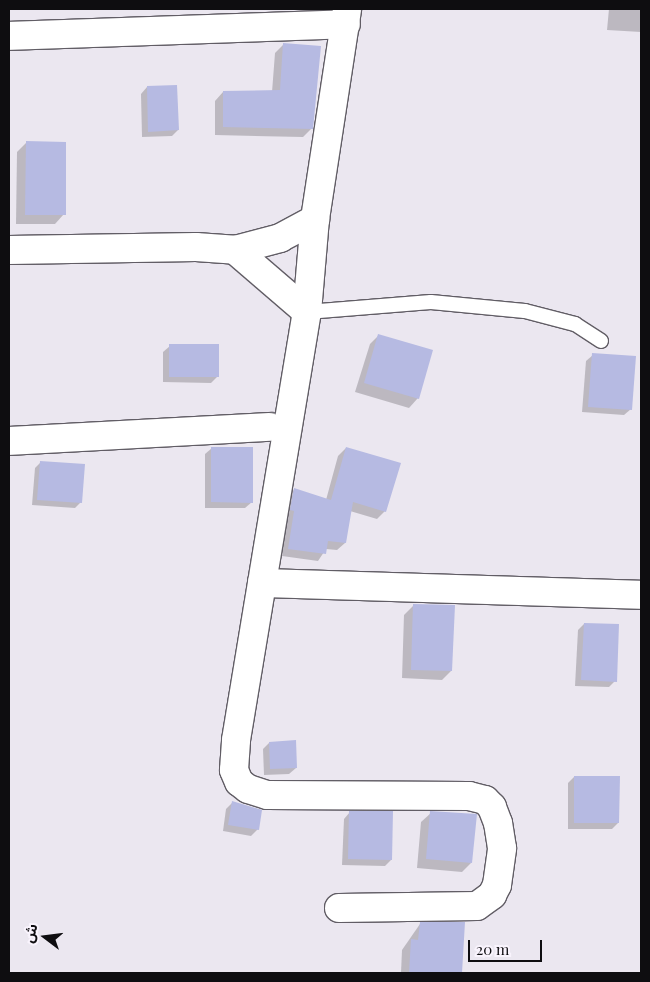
<!DOCTYPE html>
<meta charset="utf-8">
<style>
body{margin:0}
#map{position:relative;width:650px;height:982px;overflow:hidden;background:#ebe7f0;font-family:"Playfair Display","Noto Sans Arabic",serif}
div>[style]{position:absolute}
.shadow>*{inset:0;background:#0003}
.building>*{inset:0;background:#b6bae2}
.roads{filter:drop-shadow(1px 0 #615d65) drop-shadow(-1px 0 #615d65) drop-shadow(0 1px #615d65) drop-shadow(0 -1px #615d65)}
.lane>*{height:14px;margin:-7px;padding:0 7px;transform-origin:7px;border-radius:7px;background:#fff}
.street>*{height:28px;margin:-14px;padding:0 14px;transform-origin:14px;border-radius:14px;background:#fff}
span{translate:-50% -50%;white-space:nowrap;text-align:center;line-height:1.15;-webkit-text-stroke:4px #f9f4fd;paint-order:stroke}
.frame{position:absolute;inset:0;border:10px solid #0e0d10;pointer-events:none}
.north{position:absolute;left:20px;top:912px;width:50px;height:50px;-webkit-text-stroke:4px #f9f4fd;paint-order:stroke;rotate:285deg;font-size:14px;font-weight:700;line-height:20px;text-align:center;color:#0e0d10}
.north::after{content:'';display:block;margin:auto;width:18px;height:22px;background:#0e0d10;clip-path:polygon(50% 0,100% 100%,50% 72%,0 100%)}
.scale{position:absolute;left:468px;top:940px;width:74px;height:22px;box-sizing:border-box;border:2px solid #0e0d10;border-top:0;padding-left:6px;font-size:15px;line-height:18px;white-space:nowrap;color:#0e0d10;-webkit-text-stroke:4px #f9f4fd;paint-order:stroke}
</style>
<div id="map">
<div class="shadow">
<div style="clip-path:polygon(609px 9px,641px 9px,641px 32px,607px 30px)"></div>
<div style="clip-path:polygon(283px 45px,312px 128px,303px 137px,215px 135px,215px 101px,223px 92px,272px 92px,275px 53px)"></div>
<div style="clip-path:polygon(147px 87px,178px 130px,172px 136px,142px 137px,141px 94px)"></div>
<div style="clip-path:polygon(26px 143px,64px 214px,55px 224px,16px 224px,17px 152px)"></div>
<div style="clip-path:polygon(379px 335px,418px 398px,409px 408px,355px 392px,370px 344px)"></div>
<div style="clip-path:polygon(170px 346px,218px 376px,211px 383px,163px 382px,163px 352px)"></div>
<div style="clip-path:polygon(593px 355px,631px 409px,624px 415px,582px 412px,586px 361px)"></div>
<div style="clip-path:polygon(212px 448px,252px 502px,245px 508px,205px 508px,205px 454px)"></div>
<div style="clip-path:polygon(346px 448px,385px 511px,377px 519px,350px 511px,345px 543px,337px 550px,326px 549px,318px 561px,282px 556px,287px 519px,283px 517px,286px 497px,294px 490px,326px 500px,338px 456px)"></div>
<div style="clip-path:polygon(41px 462px,81px 502px,75px 508px,32px 505px,35px 468px)"></div>
<div style="clip-path:polygon(414px 605px,451px 671px,442px 680px,402px 678px,404px 615px)"></div>
<div style="clip-path:polygon(584px 624px,615px 681px,609px 687px,575px 686px,578px 630px)"></div>
<div style="clip-path:polygon(269px 743px,296px 768px,289px 774px,264px 775px,263px 749px)"></div>
<div style="clip-path:polygon(574px 777px,618px 823px,612px 829px,568px 829px,568px 783px)"></div>
<div style="clip-path:polygon(232px 803px,258px 829px,251px 836px,223px 831px,226px 809px)"></div>
<div style="clip-path:polygon(350px 812px,391px 860px,385px 866px,342px 865px,344px 819px)"></div>
<div style="clip-path:polygon(431px 813px,471px 863px,462px 872px,417px 868px,421px 822px)"></div>
<div style="clip-path:polygon(463px 923px,461px 973px,401px 973px,402px 950px,420px 924px)"></div>
</div>
<div class="building">
<div style="clip-path:polygon(283px 43px,321px 46px,313px 129px,223px 127px,223px 91px,280px 90px)"></div>
<div style="clip-path:polygon(177px 85px,179px 130px,148px 132px,147px 86px)"></div>
<div style="clip-path:polygon(26px 141px,66px 142px,66px 215px,25px 215px)"></div>
<div style="clip-path:polygon(378px 334px,433px 350px,419px 399px,364px 383px)"></div>
<div style="clip-path:polygon(169px 344px,219px 344px,219px 377px,169px 377px)"></div>
<div style="clip-path:polygon(592px 353px,636px 356px,632px 410px,588px 407px)"></div>
<div style="clip-path:polygon(211px 447px,253px 447px,253px 503px,211px 502px)"></div>
<div style="clip-path:polygon(346px 447px,401px 463px,386px 512px,353px 502px,346px 543px,328px 541px,326px 554px,288px 549px,294px 511px,290px 510px,294px 488px,331px 500px)"></div>
<div style="clip-path:polygon(40px 461px,85px 464px,82px 503px,37px 500px)"></div>
<div style="clip-path:polygon(413px 604px,455px 605px,452px 671px,411px 670px)"></div>
<div style="clip-path:polygon(584px 623px,619px 624px,617px 682px,581px 680px)"></div>
<div style="clip-path:polygon(296px 740px,297px 768px,270px 769px,269px 742px)"></div>
<div style="clip-path:polygon(574px 776px,620px 776px,619px 823px,574px 823px)"></div>
<div style="clip-path:polygon(232px 801px,262px 810px,259px 830px,228px 825px)"></div>
<div style="clip-path:polygon(349px 811px,393px 811px,392px 860px,348px 859px)"></div>
<div style="clip-path:polygon(430px 811px,477px 814px,472px 863px,426px 859px)"></div>
<div style="clip-path:polygon(420px 922px,465px 922px,462px 973px,409px 973px,411px 939px,418px 940px)"></div>
</div>
<div class="roads">
<div class="lane">
<div style="left:307px;top:312px;width:124px;rotate:-4.6deg"></div>
<div style="left:431px;top:302px;width:94px;rotate:5.5deg"></div>
<div style="left:525px;top:311px;width:52px;rotate:14.6deg"></div>
<div style="left:575px;top:324px;width:31px;rotate:33deg"></div>
</div>
<div class="street">
<div style="left:9px;top:36px;width:337px;rotate:-2deg"></div>
<div style="left:9px;top:250px;width:187px;rotate:-0.9deg"></div>
<div style="left:196px;top:247px;width:39px;rotate:4deg"></div>
<div style="left:235px;top:250px;width:47px;rotate:-14.9deg"></div>
<div style="left:280px;top:238px;width:40px;rotate:-28deg"></div>
<div style="left:235px;top:250px;width:95px;rotate:40.7deg"></div>
<div style="left:9px;top:441px;width:261px;rotate:-3.1deg"></div>
<div style="left:262px;top:583px;width:379px;rotate:1.8deg"></div>
<div style="left:339px;top:908px;width:138px;rotate:-0.8deg"></div>
<div style="left:477px;top:906px;width:19px;rotate:-36deg"></div>
<div style="left:492px;top:895px;width:11px;rotate:-63deg"></div>
<div style="left:497px;top:885px;width:37px;rotate:-82deg"></div>
<div style="left:502px;top:848px;width:25px;rotate:-99deg"></div>
<div style="left:498px;top:823px;width:17px;rotate:-111deg"></div>
<div style="left:492px;top:807px;width:10px;rotate:-135deg"></div>
<div style="left:485px;top:800px;width:16px;rotate:-166deg"></div>
<div style="left:469px;top:796px;width:202px;rotate:-179.7deg"></div>
<div style="left:267px;top:795px;width:20px;rotate:-162deg"></div>
<div style="left:248px;top:789px;width:11px;rotate:-142deg"></div>
<div style="left:239px;top:782px;width:13px;rotate:-113deg"></div>
<div style="left:234px;top:770px;width:30px;rotate:-86deg"></div>
<div style="left:236px;top:740px;width:434px;rotate:-80.6deg"></div>
<div style="left:307px;top:312px;width:93px;rotate:-85.1deg"></div>
<div style="left:315px;top:219px;width:212px;rotate:-81.3deg"></div>
</div>
</div>
<div class="frame"></div>
<div class="north">ش</div>
<div class="scale">20 m</div>
</div>
